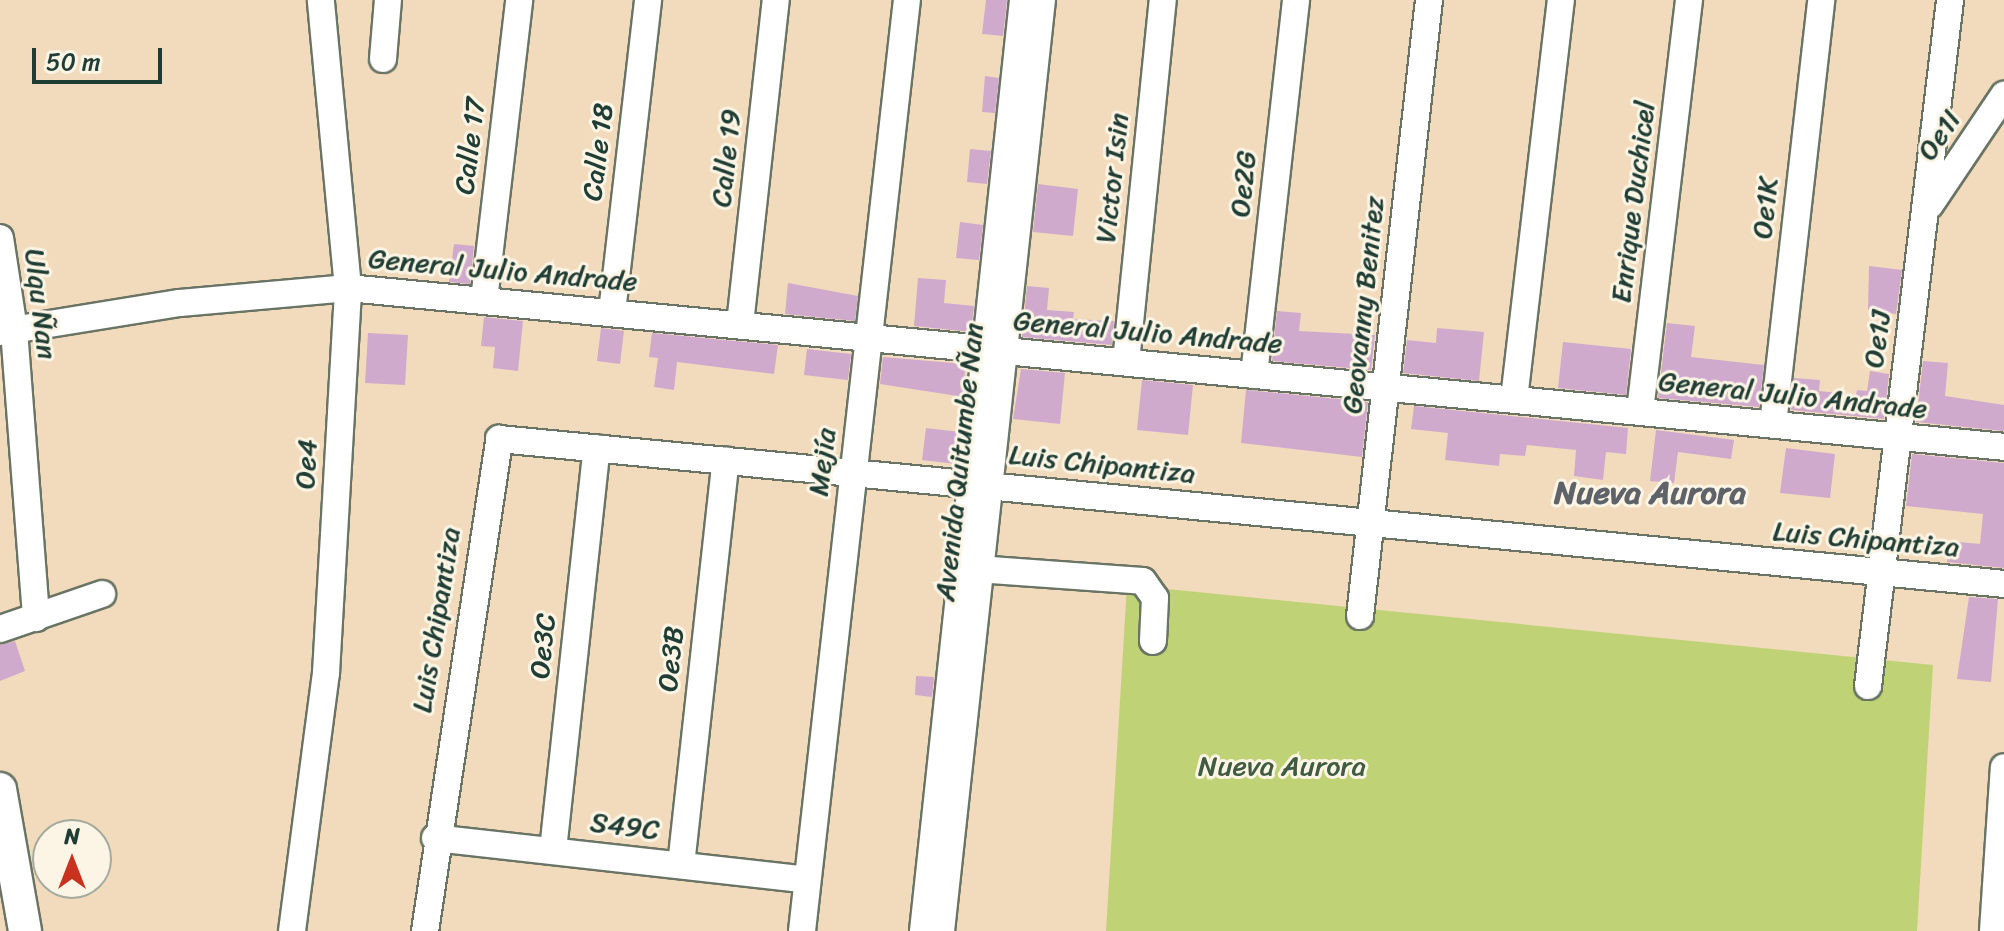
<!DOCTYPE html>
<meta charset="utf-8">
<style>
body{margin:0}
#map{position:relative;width:2004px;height:931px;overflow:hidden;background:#f2dbbc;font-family:Sriracha,sans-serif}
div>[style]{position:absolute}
.green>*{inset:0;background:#bfd376}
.building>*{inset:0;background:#cfaacc}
.roads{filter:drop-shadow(2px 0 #697464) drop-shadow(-2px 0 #697464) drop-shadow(0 2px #697464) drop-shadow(0 -2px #697464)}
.minor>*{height:26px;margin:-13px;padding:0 13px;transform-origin:13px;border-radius:13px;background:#fff}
.major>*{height:32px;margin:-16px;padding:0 16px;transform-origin:16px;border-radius:16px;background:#fff}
span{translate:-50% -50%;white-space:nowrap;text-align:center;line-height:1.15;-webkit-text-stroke:6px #fcf5e5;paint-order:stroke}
.street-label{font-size:28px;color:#1f3d34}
.park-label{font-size:28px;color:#3f5b41}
.quarter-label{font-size:32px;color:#5d6369;font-weight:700}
.north{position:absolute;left:32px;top:819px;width:80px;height:80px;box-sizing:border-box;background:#fcf5e5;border:2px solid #a4ab9e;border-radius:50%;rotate:0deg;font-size:22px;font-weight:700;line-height:32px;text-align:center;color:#1f3d34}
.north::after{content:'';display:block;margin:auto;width:28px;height:36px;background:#c8321e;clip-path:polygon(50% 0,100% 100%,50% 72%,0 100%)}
.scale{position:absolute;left:32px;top:48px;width:130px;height:36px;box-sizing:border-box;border:4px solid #1f3d34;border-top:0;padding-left:10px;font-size:24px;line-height:28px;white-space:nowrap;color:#1f3d34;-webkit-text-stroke:6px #fcf5e5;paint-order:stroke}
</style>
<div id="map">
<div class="green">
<div style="clip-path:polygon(1127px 585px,1933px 665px,1917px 931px,1106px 931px)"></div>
</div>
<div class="building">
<div style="clip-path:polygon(986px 0,1007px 0,1003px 36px,982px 34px)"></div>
<div style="clip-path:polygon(985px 76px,999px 78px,995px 113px,982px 112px)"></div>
<div style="clip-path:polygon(970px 149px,991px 151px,987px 184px,967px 182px)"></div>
<div style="clip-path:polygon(1038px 184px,1078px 189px,1073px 236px,1033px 232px)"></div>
<div style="clip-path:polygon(960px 222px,983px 225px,979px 260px,956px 258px)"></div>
<div style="clip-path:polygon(454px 244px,474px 246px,470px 284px,449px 282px)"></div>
<div style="clip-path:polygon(1869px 266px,1902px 270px,1896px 314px,1868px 310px)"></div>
<div style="clip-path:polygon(918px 278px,946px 280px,944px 303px,974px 306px,971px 332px,914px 326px)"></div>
<div style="clip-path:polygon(788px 283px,858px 296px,855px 321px,785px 314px)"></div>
<div style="clip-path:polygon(1027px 286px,1049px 288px,1047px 310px,1074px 312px,1073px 319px,1114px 321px,1112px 345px,1022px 337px)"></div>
<div style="clip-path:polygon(1277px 311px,1301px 313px,1299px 331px,1375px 335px,1371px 370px,1272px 361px)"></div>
<div style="clip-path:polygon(484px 317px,523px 321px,518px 371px,493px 368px,495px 347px,481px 346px)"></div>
<div style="clip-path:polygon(1667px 323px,1695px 326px,1691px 357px,1764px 365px,1759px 407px,1658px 398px)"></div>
<div style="clip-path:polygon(601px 328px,624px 331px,620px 364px,597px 361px)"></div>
<div style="clip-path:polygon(1437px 328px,1484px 332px,1479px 381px,1403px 373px,1407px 340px,1436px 343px)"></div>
<div style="clip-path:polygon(368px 333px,408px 335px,405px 385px,365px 383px)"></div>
<div style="clip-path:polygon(652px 333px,778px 345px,774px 374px,677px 362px,674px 390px,654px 387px,658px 358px,649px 357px)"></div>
<div style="clip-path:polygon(1563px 342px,1631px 349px,1626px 395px,1558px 388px)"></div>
<div style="clip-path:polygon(807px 349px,851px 354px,848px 380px,804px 375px)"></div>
<div style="clip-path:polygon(883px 357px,965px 364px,964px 397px,880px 384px)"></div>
<div style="clip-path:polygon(1923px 361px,1948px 363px,1945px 396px,2004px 405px,2004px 431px,1916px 422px)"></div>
<div style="clip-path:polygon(1021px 369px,1065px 373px,1060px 424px,1013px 419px)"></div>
<div style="clip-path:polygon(1870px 371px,1889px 374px,1884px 419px,1791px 410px,1794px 378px,1820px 380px,1819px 391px,1856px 395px,1857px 390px,1867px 391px)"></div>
<div style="clip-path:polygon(1142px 380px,1193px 385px,1188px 435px,1137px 430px)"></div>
<div style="clip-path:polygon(1246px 390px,1368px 402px,1362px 457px,1241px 443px)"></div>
<div style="clip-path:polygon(1414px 406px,1628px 428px,1626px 454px,1606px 452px,1603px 480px,1574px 476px,1576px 450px,1527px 445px,1525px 456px,1500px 454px,1499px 466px,1445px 460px,1448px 433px,1411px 429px)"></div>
<div style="clip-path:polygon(926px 428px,960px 432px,956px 464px,922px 460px)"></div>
<div style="clip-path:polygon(1656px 430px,1734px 440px,1731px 459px,1678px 452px,1674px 483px,1650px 481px)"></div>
<div style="clip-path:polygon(1786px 448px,1835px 454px,1830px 498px,1780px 493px)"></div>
<div style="clip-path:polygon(1912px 454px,2004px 463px,2004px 568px,1947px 562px,1949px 541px,1980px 544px,1983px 514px,1906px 506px)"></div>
<div style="clip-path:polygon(1969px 597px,1998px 599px,1991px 682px,1957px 679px)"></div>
<div style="clip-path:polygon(15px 641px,25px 671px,0 681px,0 645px)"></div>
<div style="clip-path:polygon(916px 676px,934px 677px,932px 697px,915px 695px)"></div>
</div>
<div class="roads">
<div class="minor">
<div style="left:383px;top:59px;width:59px;rotate:-85.2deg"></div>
<div style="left:1930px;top:205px;width:133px;rotate:-56.1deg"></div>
<div style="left:0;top:238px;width:93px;rotate:81.3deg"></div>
<div style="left:14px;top:330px;width:289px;rotate:85.6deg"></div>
<div style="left:484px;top:300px;width:302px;rotate:-83.3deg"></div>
<div style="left:612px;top:312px;width:314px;rotate:-83.4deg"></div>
<div style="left:740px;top:324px;width:326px;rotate:-83.7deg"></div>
<div style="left:0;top:332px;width:182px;rotate:-9.2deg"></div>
<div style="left:180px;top:303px;width:169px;rotate:-5.1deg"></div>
<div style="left:348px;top:288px;width:1664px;rotate:5.48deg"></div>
<div style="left:1126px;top:362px;width:364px;rotate:-84.2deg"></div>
<div style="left:1254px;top:375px;width:377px;rotate:-83.6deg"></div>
<div style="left:1514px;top:399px;width:402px;rotate:-83.3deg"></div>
<div style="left:1640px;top:411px;width:414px;rotate:-83.2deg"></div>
<div style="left:1773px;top:424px;width:427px;rotate:-83.5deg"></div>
<div style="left:963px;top:568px;width:180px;rotate:4.1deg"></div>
<div style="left:1143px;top:581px;width:21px;rotate:55deg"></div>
<div style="left:1155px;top:598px;width:43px;rotate:92.7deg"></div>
<div style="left:1360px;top:616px;width:620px;rotate:-83.61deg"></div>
<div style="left:0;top:629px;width:108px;rotate:-18.9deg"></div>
<div style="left:1868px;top:686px;width:691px;rotate:-83.18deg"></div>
<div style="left:435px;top:838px;width:374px;rotate:6.4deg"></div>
<div style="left:553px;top:850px;width:404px;rotate:-83.8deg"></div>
<div style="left:681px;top:865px;width:407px;rotate:-83.7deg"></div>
<div style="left:292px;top:931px;width:260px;rotate:-82.5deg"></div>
<div style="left:326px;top:673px;width:386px;rotate:-86.7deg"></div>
<div style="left:348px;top:288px;width:289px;rotate:-95.4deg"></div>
<div style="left:425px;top:931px;width:498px;rotate:-81.4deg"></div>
<div style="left:499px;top:439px;width:1512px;rotate:5.5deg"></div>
<div style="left:802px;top:931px;width:937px;rotate:-83.57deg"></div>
<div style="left:923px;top:931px;width:936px;rotate:-83.87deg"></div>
<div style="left:941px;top:931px;width:936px;rotate:-83.81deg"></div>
<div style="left:1993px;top:931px;width:164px;rotate:-86.2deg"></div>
</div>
<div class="major">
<div style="left:0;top:789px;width:144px;rotate:80deg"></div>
</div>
</div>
<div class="street-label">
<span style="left:1939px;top:135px;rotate:-56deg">Oe1I</span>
<span style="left:470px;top:146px;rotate:-83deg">Calle 17</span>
<span style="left:598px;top:152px;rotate:-83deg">Calle 18</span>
<span style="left:726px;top:158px;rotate:-84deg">Calle 19</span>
<span style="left:1112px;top:178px;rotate:-84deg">Victor Isin</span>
<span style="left:1243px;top:184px;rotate:-84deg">Oe2G</span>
<span style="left:1633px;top:202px;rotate:-83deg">Enrique Duchicel</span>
<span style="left:1765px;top:208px;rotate:-84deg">Oe1K</span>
<span style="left:503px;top:270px;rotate:5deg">General Julio Andrade</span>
<span style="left:41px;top:304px;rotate:83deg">Ulqu Ñan</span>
<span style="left:1363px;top:305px;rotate:-84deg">Geovanny Benitez</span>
<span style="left:1148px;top:332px;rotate:5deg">General Julio Andrade</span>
<span style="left:1877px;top:339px;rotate:-82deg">Oe1J</span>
<span style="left:1793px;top:395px;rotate:6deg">General Julio Andrade</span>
<span style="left:822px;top:462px;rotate:-83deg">Mejía</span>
<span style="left:959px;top:462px;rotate:-84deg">Avenida Quitumbe Ñan</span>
<span style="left:306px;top:464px;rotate:-87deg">Oe4</span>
<span style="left:1102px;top:464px;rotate:6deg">Luis Chipantiza</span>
<span style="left:1866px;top:539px;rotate:5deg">Luis Chipantiza</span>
<span style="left:436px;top:620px;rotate:-81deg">Luis Chipantiza</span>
<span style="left:543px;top:646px;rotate:-84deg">Oe3C</span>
<span style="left:671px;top:659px;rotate:-84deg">Oe3B</span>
<span style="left:625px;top:826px;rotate:7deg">S49C</span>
</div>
<div class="park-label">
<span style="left:1282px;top:766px">Nueva Aurora</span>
</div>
<div class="quarter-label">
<span style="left:1650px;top:493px">Nueva Aurora</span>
</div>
<div class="north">N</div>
<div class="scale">50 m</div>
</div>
